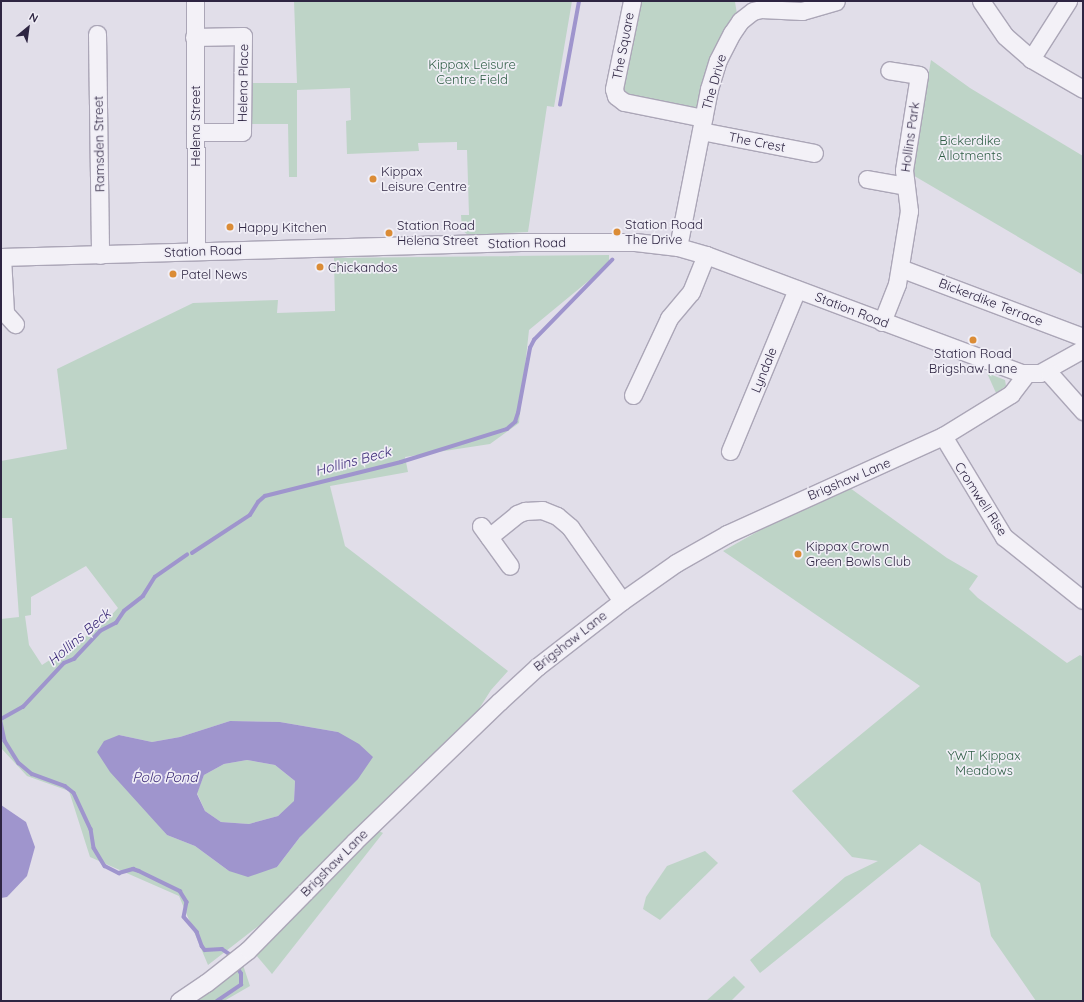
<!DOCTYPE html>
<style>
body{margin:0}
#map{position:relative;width:1084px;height:1002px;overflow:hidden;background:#e1dee9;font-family:Quicksand,sans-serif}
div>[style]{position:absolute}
.green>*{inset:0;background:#bed4c7}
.water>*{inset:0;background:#9f95cd}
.stream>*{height:3.5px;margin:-1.75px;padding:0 1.75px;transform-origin:1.75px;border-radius:1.75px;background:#9f95cd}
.roads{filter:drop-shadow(1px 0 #aba6b7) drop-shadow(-1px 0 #aba6b7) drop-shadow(0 1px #aba6b7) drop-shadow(0 -1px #aba6b7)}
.minor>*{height:17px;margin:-8.5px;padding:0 8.5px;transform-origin:8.5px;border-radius:8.5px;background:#f3f1f7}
.dots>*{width:11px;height:11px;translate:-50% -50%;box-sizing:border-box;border:2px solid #f0eef6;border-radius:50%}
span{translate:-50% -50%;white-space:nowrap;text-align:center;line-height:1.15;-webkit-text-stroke:3.5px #f0eef6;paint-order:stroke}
.street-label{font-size:13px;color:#2e2542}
.park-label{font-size:13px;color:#315f47}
.poi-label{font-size:13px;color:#2e2542}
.left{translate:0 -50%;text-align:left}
.water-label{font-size:14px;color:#3d2c79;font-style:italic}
.frame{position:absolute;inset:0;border:2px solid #2e2542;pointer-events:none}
.north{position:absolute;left:8px;top:8px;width:40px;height:40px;-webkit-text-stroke:3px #f0eef6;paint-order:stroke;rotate:29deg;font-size:11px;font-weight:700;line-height:16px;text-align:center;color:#2e2542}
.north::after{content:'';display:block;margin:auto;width:14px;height:18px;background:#2e2542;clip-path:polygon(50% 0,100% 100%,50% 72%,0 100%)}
</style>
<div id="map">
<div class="green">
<div style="clip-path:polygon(294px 1px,572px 1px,554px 107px,547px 106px,528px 232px,468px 235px,462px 230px,461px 215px,469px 215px,467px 150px,457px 150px,457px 142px,418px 143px,419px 151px,347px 154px,346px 121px,351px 120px,350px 88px,297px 90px,297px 177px,289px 177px,288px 124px,246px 124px,248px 83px,297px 83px)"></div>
<div style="clip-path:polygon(636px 1px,735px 2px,737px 14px,698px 109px,621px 96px)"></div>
<div style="clip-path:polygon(931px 60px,970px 88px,1083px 156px,1083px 275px,911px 174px)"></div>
<div style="clip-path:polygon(evenodd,609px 255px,609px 264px,529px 330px,519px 423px,490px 444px,405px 457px,408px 472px,330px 486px,345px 546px,508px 671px,491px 690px,477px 712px,261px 924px,208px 965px,179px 896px,90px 857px,69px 791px,27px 776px,1px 748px,1px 619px,19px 617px,12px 518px,1px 518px,1px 461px,67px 449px,57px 369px,193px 303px,278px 300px,277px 313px,335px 311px,334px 258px,609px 255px,86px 566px,118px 608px,100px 627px,42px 665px,29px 645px,25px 616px,31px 615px,31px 597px,86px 566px,609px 255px,230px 721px,280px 722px,338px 732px,300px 837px,277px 867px,229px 871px,195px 846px,167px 835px,146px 810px,119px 735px,152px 742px,180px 737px,230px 721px)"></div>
<div style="clip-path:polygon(987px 373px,1005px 380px,1006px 386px,996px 393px)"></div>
<div style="clip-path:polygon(850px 488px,947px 558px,978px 576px,969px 589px,978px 598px,1067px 663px,1080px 655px,1083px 657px,1083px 1001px,1036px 1001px,991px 936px,980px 883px,920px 844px,760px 973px,750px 960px,845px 877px,878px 861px,852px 857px,792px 791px,920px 686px,723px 551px,771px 524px)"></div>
<div style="clip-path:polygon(247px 760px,275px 765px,295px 781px,294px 802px,278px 816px,249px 824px,221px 822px,205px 811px,197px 793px,204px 775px,224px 764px)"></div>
<div style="clip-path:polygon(379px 831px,383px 833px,272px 974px,256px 955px)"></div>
<div style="clip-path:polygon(705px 851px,718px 863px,660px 920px,643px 909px,646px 897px,667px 866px)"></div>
<div style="clip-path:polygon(243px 965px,250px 986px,224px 1001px,198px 1001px)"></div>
<div style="clip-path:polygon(734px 976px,745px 987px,731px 1001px,706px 1001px)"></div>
</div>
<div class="water">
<div style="clip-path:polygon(evenodd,230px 721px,280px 722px,338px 732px,359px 744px,373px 757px,358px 779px,300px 837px,277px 867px,248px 877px,229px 871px,195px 846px,167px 835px,110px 772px,97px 752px,104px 741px,119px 735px,152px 742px,180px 737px,230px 721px,247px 760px,275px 765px,295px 781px,294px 801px,278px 816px,249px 824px,221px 822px,205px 811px,197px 794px,204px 775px,224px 764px,247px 760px)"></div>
<div style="clip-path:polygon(1px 805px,26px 822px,35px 847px,27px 876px,7px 897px,1px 898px)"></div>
</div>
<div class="stream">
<div style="left:560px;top:105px;width:106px;rotate:-79.6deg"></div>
<div style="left:192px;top:553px;width:69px;rotate:-33.2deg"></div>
<div style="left:250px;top:515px;width:15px;rotate:-58deg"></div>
<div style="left:258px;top:502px;width:9px;rotate:-41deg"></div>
<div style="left:265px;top:496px;width:140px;rotate:-14deg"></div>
<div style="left:401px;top:462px;width:111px;rotate:-17.3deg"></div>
<div style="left:507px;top:429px;width:11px;rotate:-41deg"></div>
<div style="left:515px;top:422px;width:9px;rotate:-72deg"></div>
<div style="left:518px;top:413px;width:66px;rotate:-79.5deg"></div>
<div style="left:530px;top:348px;width:9px;rotate:-63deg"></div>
<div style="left:534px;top:340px;width:112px;rotate:-45.7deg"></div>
<div style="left:1px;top:719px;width:25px;rotate:-29deg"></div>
<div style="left:23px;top:707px;width:60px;rotate:-47deg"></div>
<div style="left:64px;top:663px;width:11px;rotate:-22deg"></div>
<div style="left:74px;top:659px;width:38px;rotate:-47deg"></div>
<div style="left:100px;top:631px;width:18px;rotate:-27deg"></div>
<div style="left:116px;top:623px;width:14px;rotate:-56deg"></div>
<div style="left:124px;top:611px;width:24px;rotate:-38deg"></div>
<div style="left:143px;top:596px;width:22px;rotate:-58deg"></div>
<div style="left:155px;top:577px;width:39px;rotate:-35deg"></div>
<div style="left:1px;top:722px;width:19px;rotate:78deg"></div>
<div style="left:5px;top:741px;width:26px;rotate:58deg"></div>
<div style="left:19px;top:763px;width:17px;rotate:40deg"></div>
<div style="left:32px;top:774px;width:35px;rotate:20deg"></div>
<div style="left:65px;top:786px;width:11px;rotate:38deg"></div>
<div style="left:74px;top:793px;width:40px;rotate:65deg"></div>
<div style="left:91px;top:829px;width:19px;rotate:81deg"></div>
<div style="left:94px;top:848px;width:21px;rotate:59deg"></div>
<div style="left:105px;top:866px;width:16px;rotate:27deg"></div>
<div style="left:119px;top:873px;width:15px;rotate:-16deg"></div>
<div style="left:133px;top:869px;width:6px;rotate:18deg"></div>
<div style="left:139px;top:871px;width:46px;rotate:26deg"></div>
<div style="left:180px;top:891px;width:13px;rotate:58deg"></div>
<div style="left:187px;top:902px;width:15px;rotate:101deg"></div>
<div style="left:184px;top:917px;width:20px;rotate:49deg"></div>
<div style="left:197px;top:932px;width:15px;rotate:70deg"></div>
<div style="left:202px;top:946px;width:5px;rotate:53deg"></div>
<div style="left:205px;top:950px;width:17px;rotate:-3deg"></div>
<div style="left:222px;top:949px;width:11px;rotate:34deg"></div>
<div style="left:217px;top:1001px;width:29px;rotate:-34deg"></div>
<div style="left:241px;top:985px;width:11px;rotate:-90deg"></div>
<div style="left:241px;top:974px;width:6px;rotate:-121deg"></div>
</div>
<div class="roads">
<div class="minor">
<div style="left:195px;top:1px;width:250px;rotate:89.8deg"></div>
<div style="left:632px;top:1px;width:90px;rotate:101.6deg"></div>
<div style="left:614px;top:89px;width:7px;rotate:74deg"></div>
<div style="left:616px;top:96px;width:10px;rotate:37deg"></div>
<div style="left:624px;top:102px;width:81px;rotate:11.4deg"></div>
<div style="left:981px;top:1px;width:42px;rotate:55.6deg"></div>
<div style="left:1005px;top:36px;width:35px;rotate:41deg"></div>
<div style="left:1031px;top:59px;width:69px;rotate:-57.5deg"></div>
<div style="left:97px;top:34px;width:221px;rotate:89.2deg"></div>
<div style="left:194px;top:37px;width:49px;rotate:-1.2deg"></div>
<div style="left:243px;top:36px;width:96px;rotate:90.6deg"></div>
<div style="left:242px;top:132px;width:47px;rotate:180deg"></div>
<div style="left:1031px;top:59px;width:60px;rotate:30deg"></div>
<div style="left:701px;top:131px;width:115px;rotate:11deg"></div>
<div style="left:867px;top:179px;width:39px;rotate:10deg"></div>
<div style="left:678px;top:247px;width:161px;rotate:-78.9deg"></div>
<div style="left:709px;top:89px;width:30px;rotate:-73deg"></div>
<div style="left:718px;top:60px;width:30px;rotate:-63deg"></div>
<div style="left:732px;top:33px;width:14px;rotate:-56deg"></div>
<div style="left:740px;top:21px;width:16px;rotate:-38deg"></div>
<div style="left:753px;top:11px;width:8px;rotate:-14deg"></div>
<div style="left:761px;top:9px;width:41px;rotate:2.8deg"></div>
<div style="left:802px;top:11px;width:35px;rotate:-16deg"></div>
<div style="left:1px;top:257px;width:520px;rotate:-1.65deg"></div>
<div style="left:521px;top:242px;width:114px"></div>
<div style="left:635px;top:242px;width:43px;rotate:6.6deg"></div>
<div style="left:678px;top:247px;width:29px;rotate:16deg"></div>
<div style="left:706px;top:255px;width:336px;rotate:20.5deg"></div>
<div style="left:1021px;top:373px;width:19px"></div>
<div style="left:1040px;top:373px;width:49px;rotate:-29.2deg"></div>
<div style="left:2px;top:257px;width:56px;rotate:86.9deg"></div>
<div style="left:5px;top:313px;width:15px;rotate:48deg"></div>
<div style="left:900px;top:268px;width:196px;rotate:20.7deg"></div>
<div style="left:882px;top:322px;width:41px;rotate:-68.5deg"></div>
<div style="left:897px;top:284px;width:74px;rotate:-80.7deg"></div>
<div style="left:909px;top:211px;width:41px;rotate:-97deg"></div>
<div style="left:904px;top:170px;width:96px;rotate:-81deg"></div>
<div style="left:919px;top:75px;width:30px;rotate:-171deg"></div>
<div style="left:1049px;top:369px;width:5px;rotate:79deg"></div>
<div style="left:1050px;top:374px;width:50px;rotate:48.3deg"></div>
<div style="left:633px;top:395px;width:85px;rotate:-64.9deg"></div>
<div style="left:669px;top:318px;width:34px;rotate:-50deg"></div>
<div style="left:691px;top:292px;width:40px;rotate:-68deg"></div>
<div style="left:943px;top:436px;width:118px;rotate:58.9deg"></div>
<div style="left:1004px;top:537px;width:101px;rotate:38.6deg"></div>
<div style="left:730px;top:451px;width:175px;rotate:-67.5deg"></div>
<div style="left:481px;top:526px;width:49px;rotate:54.1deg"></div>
<div style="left:489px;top:537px;width:36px;rotate:-39deg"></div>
<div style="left:517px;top:514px;width:9px;rotate:-21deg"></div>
<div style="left:525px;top:511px;width:17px;rotate:-3deg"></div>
<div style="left:542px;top:510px;width:16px;rotate:22deg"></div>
<div style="left:557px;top:516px;width:17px;rotate:40deg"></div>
<div style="left:570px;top:527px;width:90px;rotate:54.9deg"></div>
<div style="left:179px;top:1001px;width:32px;rotate:-34deg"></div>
<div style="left:206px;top:983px;width:53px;rotate:-38.2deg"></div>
<div style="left:248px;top:950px;width:151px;rotate:-45.5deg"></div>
<div style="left:354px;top:842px;width:202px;rotate:-44deg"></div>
<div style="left:499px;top:702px;width:52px;rotate:-42.6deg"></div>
<div style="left:537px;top:667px;width:108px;rotate:-37.8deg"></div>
<div style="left:622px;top:601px;width:66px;rotate:-35.1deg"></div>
<div style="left:676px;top:563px;width:59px;rotate:-29.6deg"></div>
<div style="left:727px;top:534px;width:237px;rotate:-24.4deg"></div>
<div style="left:943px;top:436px;width:80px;rotate:-31.7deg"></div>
<div style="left:1011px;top:394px;width:25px;rotate:-53deg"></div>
</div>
</div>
<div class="dots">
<div style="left:373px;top:179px;background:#db8c36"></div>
<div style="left:230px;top:227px;background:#db8c36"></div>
<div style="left:617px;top:232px;background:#db8c36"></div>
<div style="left:389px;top:233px;background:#db8c36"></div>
<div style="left:320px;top:267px;background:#db8c36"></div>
<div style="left:173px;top:274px;background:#db8c36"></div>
<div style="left:973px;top:340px;background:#db8c36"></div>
<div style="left:798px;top:554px;background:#db8c36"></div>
</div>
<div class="street-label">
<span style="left:623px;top:46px;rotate:-79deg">The Square</span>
<span style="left:714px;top:82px;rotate:-74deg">The Drive</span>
<span style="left:243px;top:83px;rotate:-89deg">Helena Place</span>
<span style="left:195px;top:126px;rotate:-90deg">Helena Street</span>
<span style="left:910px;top:137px;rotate:-82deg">Hollins Park</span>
<span style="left:757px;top:142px;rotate:11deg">The Crest</span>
<span style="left:99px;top:144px;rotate:-91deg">Ramsden Street</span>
<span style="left:527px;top:243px;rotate:-1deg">Station Road</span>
<span style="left:203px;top:251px;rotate:-2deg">Station Road</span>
<span style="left:991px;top:302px;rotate:21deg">Bickerdike Terrace</span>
<span style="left:852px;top:310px;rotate:21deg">Station Road</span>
<span style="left:764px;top:370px;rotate:-68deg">Lyndale</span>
<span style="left:849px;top:479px;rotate:-23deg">Brigshaw Lane</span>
<span style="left:981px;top:499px;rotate:57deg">Cromwell Rise</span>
<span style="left:570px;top:641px;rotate:-38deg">Brigshaw Lane</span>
<span style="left:334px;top:863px;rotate:-45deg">Brigshaw Lane</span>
</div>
<div class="park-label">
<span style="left:472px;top:72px">Kippax Leisure<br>Centre Field</span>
<span style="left:970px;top:148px">Bickerdike<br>Allotments</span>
<span style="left:984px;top:763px">YWT Kippax<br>Meadows</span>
</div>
<div class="poi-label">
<span class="left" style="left:381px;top:179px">Kippax<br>Leisure Centre</span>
<span class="left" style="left:625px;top:232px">Station Road<br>The Drive</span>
<span class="left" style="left:397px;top:233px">Station Road<br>Helena Street</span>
<span class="left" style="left:238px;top:227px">Happy Kitchen</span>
<span class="left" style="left:328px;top:267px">Chickandos</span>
<span class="left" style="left:181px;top:274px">Patel News</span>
<span style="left:973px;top:361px">Station Road<br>Brigshaw Lane</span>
<span class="left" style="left:806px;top:554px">Kippax Crown<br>Green Bowls Club</span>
</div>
<div class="water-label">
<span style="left:353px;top:461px;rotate:-15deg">Hollins Beck</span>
<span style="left:79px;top:637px;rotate:-41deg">Hollins Beck</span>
<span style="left:165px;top:777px">Polo Pond</span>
</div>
<div class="frame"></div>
<div class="north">N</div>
</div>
